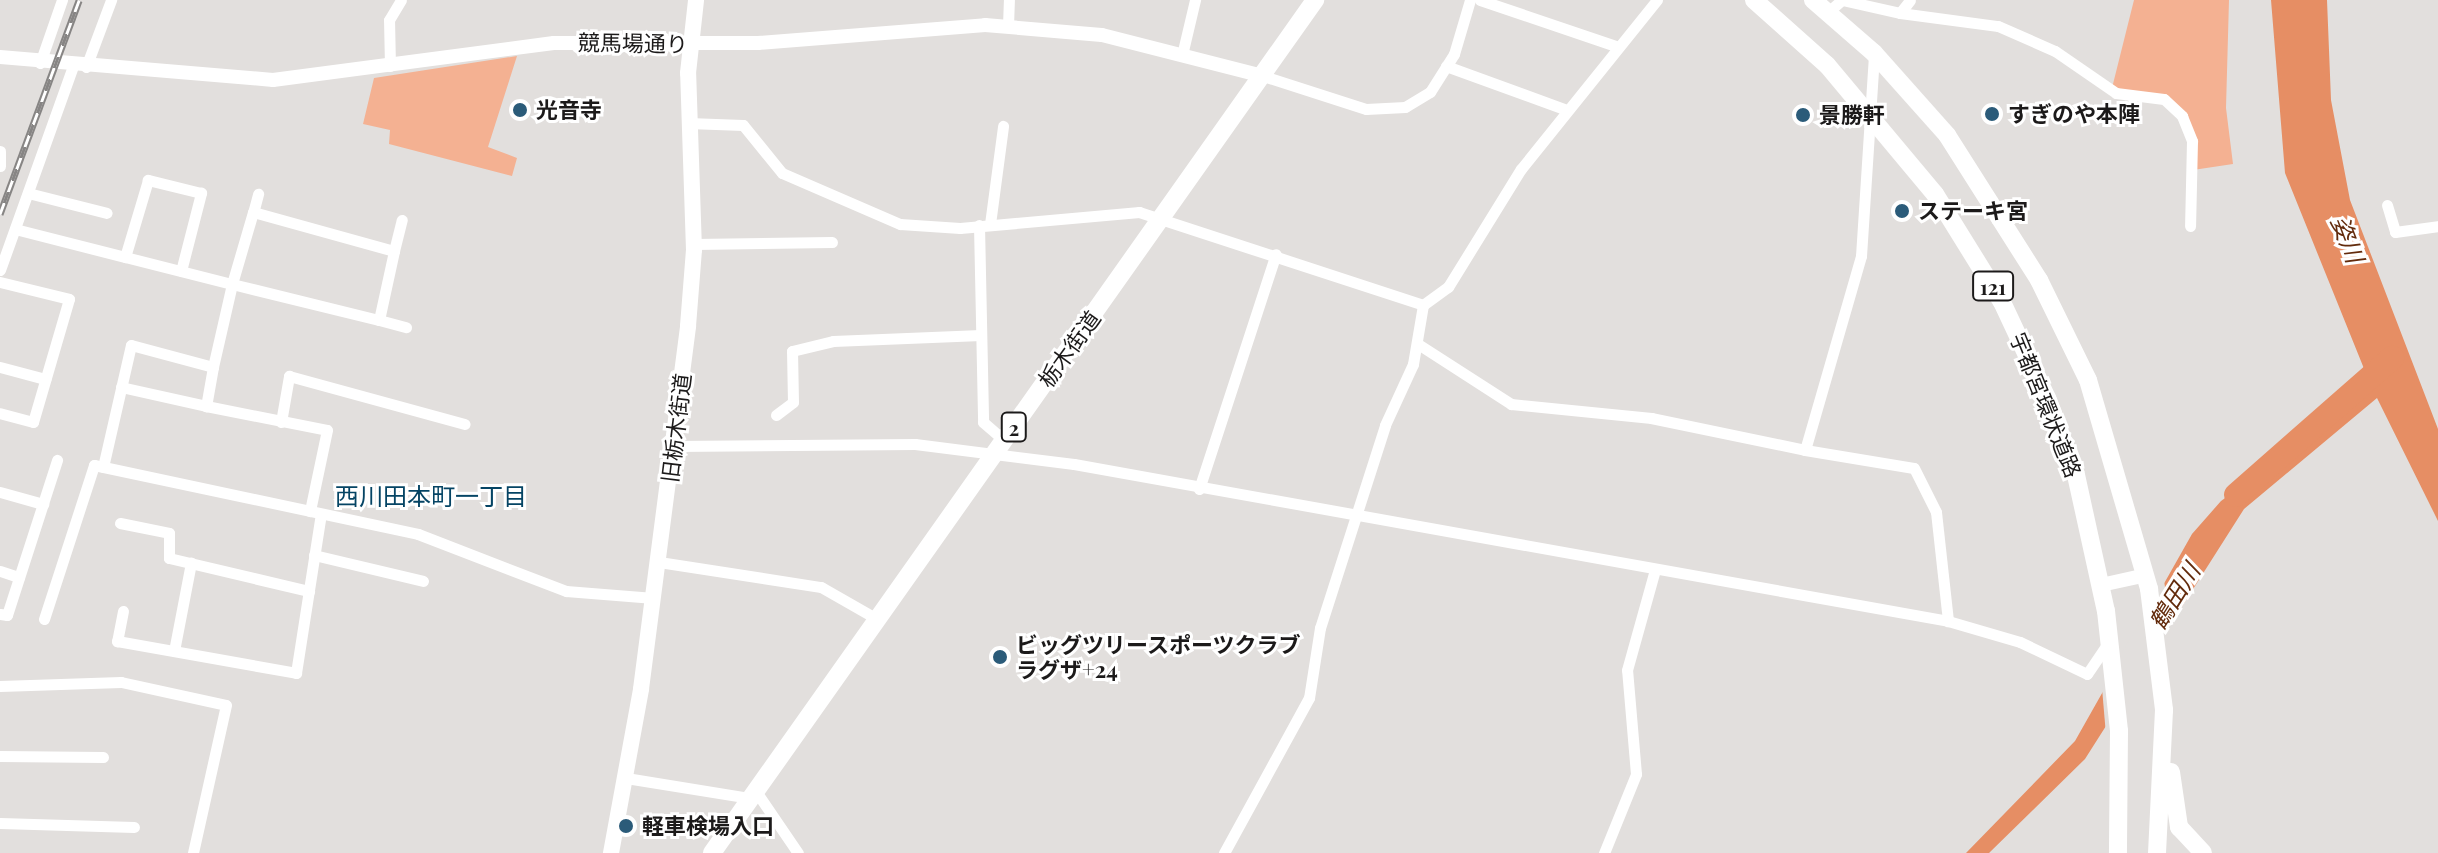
<!DOCTYPE html>
<meta charset="utf-8">
<style>
body{margin:0}
#map{position:relative;width:2438px;height:853px;overflow:hidden;background:#e2dfdd;font-family:"Playfair Display","Noto Sans JP",serif}
div>[style]{position:absolute}
.green>*{inset:0;background:#f4b192}
.water>*{inset:0;background:#e68e64}
.pier>*{inset:0;background:#e2dfdd}
.river>*{height:24px;margin:-12px;padding:0 12px;transform-origin:12px;border-radius:12px;background:#e68e64}
.minor>*{height:11px;margin:-5.5px;padding:0 5.5px;transform-origin:5.5px;border-radius:5.5px;background:#fff}
.tertiary>*{height:14px;margin:-7px;padding:0 7px;transform-origin:7px;border-radius:7px;background:#fff}
.secondary>*{height:16px;margin:-8px;padding:0 8px;transform-origin:8px;border-radius:8px;background:#fff}
.primary>*{height:18px;margin:-9px;padding:0 9px;transform-origin:9px;border-radius:9px;background:#fff}
.trunk>*{height:18px;margin:-9px;padding:0 9px;transform-origin:9px;border-radius:9px;background:#fff}
.rail>*{height:7px;margin-top:-3.5px;transform-origin:0;background:repeating-linear-gradient(90deg,#fff 0 12px,#878584 0 24px);box-sizing:border-box;border-block:2px solid #878584}
.dots>*{width:22px;height:22px;translate:-50% -50%;box-sizing:border-box;border:4px solid #fff;border-radius:50%}
span{translate:-50% -50%;white-space:nowrap;text-align:center;line-height:1.15;-webkit-text-stroke:6px #fff;paint-order:stroke}
.shield-label span{padding:2px 6px;background:#fff;border:2px solid;border-radius:6px;-webkit-text-stroke-width:0}
.shield-label{font-size:20px;color:#1c1a1a;font-weight:700}
.street-label{font-size:22px;color:#1c1a1a}
.poi-label{font-size:22px;color:#1c1a1a;font-weight:700}
.left{translate:0 -50%;text-align:left}
.water-label{font-size:24px;color:#632b0c;font-style:italic}
.neighbourhood-label{font-size:24px;color:#054464}
</style>
<div id="map">
<div class="green">
<div style="clip-path:polygon(2134px 0,2229px 0,2226px 108px,2233px 164px,2193px 170px,2196px 141px,2169px 96px,2112px 88px)"></div>
<div style="clip-path:polygon(517px 56px,488px 147px,517px 158px,512px 176px,389px 144px,390px 130px,363px 124px,374px 78px)"></div>
</div>
<div class="water">
<div style="clip-path:polygon(2271px 0,2327px 0,2331px 100px,2350px 200px,2438px 429px,2438px 521px,2377px 398px,2244px 509px,2085px 759px,1989px 853px,1966px 853px,2075px 741px,2192px 534px,2221px 501px,2332px 422px,2369px 381px,2285px 173px)"></div>
</div>
<div class="pier">
<div style="clip-path:polygon(2164px 580px,2171px 633px,2106px 735px,2102px 688px)"></div>
</div>
<div class="river">
<div style="left:2236px;top:495px;width:208px;rotate:-41.3deg"></div>
</div>
<div class="minor">
<div style="left:1480px;top:0;width:144px;rotate:18.7deg"></div>
<div style="left:1828px;top:12px;width:18px;rotate:-41deg"></div>
<div style="left:1842px;top:0;width:59px;rotate:12.6deg"></div>
<div style="left:1900px;top:13px;width:16px;rotate:-52deg"></div>
<div style="left:1900px;top:13px;width:99px;rotate:7.6deg"></div>
<div style="left:1998px;top:26px;width:62px;rotate:23.7deg"></div>
<div style="left:2055px;top:51px;width:74px;rotate:34.5deg"></div>
<div style="left:2116px;top:93px;width:48px;rotate:7.1deg"></div>
<div style="left:2164px;top:99px;width:25px;rotate:43deg"></div>
<div style="left:2182px;top:116px;width:27px;rotate:68deg"></div>
<div style="left:2192px;top:141px;width:85px;rotate:91.3deg"></div>
<div style="left:1008px;top:26px;width:26px;rotate:-88deg"></div>
<div style="left:1182px;top:55px;width:57px;rotate:-76.7deg"></div>
<div style="left:40px;top:63px;width:67px;rotate:-70.8deg"></div>
<div style="left:390px;top:66px;width:46px;rotate:-91.2deg"></div>
<div style="left:389px;top:20px;width:23px;rotate:-59deg"></div>
<div style="left:1446px;top:66px;width:129px;rotate:20deg"></div>
<div style="left:86px;top:67px;width:72px;rotate:-69.5deg"></div>
<div style="left:1263px;top:76px;width:108px;rotate:17.8deg"></div>
<div style="left:1366px;top:109px;width:39px;rotate:-3deg"></div>
<div style="left:1405px;top:107px;width:29px;rotate:-31deg"></div>
<div style="left:1430px;top:92px;width:45px;rotate:-57.7deg"></div>
<div style="left:1454px;top:54px;width:56px;rotate:-73.5deg"></div>
<div style="left:688px;top:123px;width:55px;rotate:2.1deg"></div>
<div style="left:743px;top:125px;width:62px;rotate:50.9deg"></div>
<div style="left:782px;top:173px;width:129px;rotate:23.4deg"></div>
<div style="left:900px;top:224px;width:60px;rotate:3.8deg"></div>
<div style="left:960px;top:228px;width:180px;rotate:-5.1deg"></div>
<div style="left:1139px;top:212px;width:299px;rotate:18.1deg"></div>
<div style="left:0;top:151px;width:15px;rotate:90deg"></div>
<div style="left:28px;top:193px;width:81px;rotate:14.2deg"></div>
<div style="left:2387px;top:205px;width:28px;rotate:73deg"></div>
<div style="left:2395px;top:232px;width:43px;rotate:-7.9deg"></div>
<div style="left:253px;top:213px;width:20px;rotate:-75deg"></div>
<div style="left:990px;top:224px;width:99px;rotate:-82.4deg"></div>
<div style="left:979px;top:225px;width:197px;rotate:88.8deg"></div>
<div style="left:983px;top:422px;width:28px;rotate:41deg"></div>
<div style="left:15px;top:229px;width:114px;rotate:14.3deg"></div>
<div style="left:694px;top:244px;width:138px;rotate:-0.8deg"></div>
<div style="left:394px;top:251px;width:32px;rotate:-76deg"></div>
<div style="left:0;top:270px;width:217px;rotate:-70.3deg"></div>
<div style="left:181px;top:271px;width:81px;rotate:-75.6deg"></div>
<div style="left:201px;top:193px;width:55px;rotate:-166.2deg"></div>
<div style="left:148px;top:180px;width:80px;rotate:106.6deg"></div>
<div style="left:125px;top:257px;width:110px;rotate:14.2deg"></div>
<div style="left:232px;top:284px;width:151px;rotate:13.8deg"></div>
<div style="left:379px;top:320px;width:71px;rotate:-77.7deg"></div>
<div style="left:394px;top:251px;width:146px;rotate:-164.5deg"></div>
<div style="left:253px;top:212px;width:75px;rotate:106.3deg"></div>
<div style="left:232px;top:284px;width:85px;rotate:102.9deg"></div>
<div style="left:0;top:282px;width:71px;rotate:13.8deg"></div>
<div style="left:69px;top:299px;width:128px;rotate:106.3deg"></div>
<div style="left:33px;top:422px;width:34px;rotate:-165deg"></div>
<div style="left:379px;top:320px;width:28px;rotate:15deg"></div>
<div style="left:1418px;top:344px;width:111px;rotate:32.8deg"></div>
<div style="left:1511px;top:404px;width:141px;rotate:5.7deg"></div>
<div style="left:1651px;top:418px;width:157px;rotate:11.7deg"></div>
<div style="left:1805px;top:450px;width:202px;rotate:-73.9deg"></div>
<div style="left:1861px;top:256px;width:202px;rotate:-86.3deg"></div>
<div style="left:0;top:367px;width:47px;rotate:14.9deg"></div>
<div style="left:121px;top:387px;width:87px;rotate:12.6deg"></div>
<div style="left:776px;top:415px;width:21px;rotate:-37deg"></div>
<div style="left:793px;top:402px;width:51px;rotate:-91.1deg"></div>
<div style="left:792px;top:351px;width:42px;rotate:-13.7deg"></div>
<div style="left:833px;top:341px;width:148px;rotate:-2.3deg"></div>
<div style="left:281px;top:422px;width:47px;rotate:-80.1deg"></div>
<div style="left:289px;top:376px;width:182px;rotate:15.3deg"></div>
<div style="left:674px;top:446px;width:241px;rotate:-0.5deg"></div>
<div style="left:915px;top:444px;width:160px;rotate:7.2deg"></div>
<div style="left:1074px;top:464px;width:888px;rotate:10.18deg"></div>
<div style="left:1948px;top:621px;width:75px;rotate:16.3deg"></div>
<div style="left:2020px;top:642px;width:74px;rotate:25.5deg"></div>
<div style="left:2087px;top:674px;width:41px;rotate:-55.9deg"></div>
<div style="left:1805px;top:450px;width:110px;rotate:9.4deg"></div>
<div style="left:1914px;top:468px;width:49px;rotate:63.4deg"></div>
<div style="left:1936px;top:512px;width:110px;rotate:83.7deg"></div>
<div style="left:103px;top:467px;width:125px;rotate:-77.1deg"></div>
<div style="left:131px;top:345px;width:85px;rotate:15deg"></div>
<div style="left:213px;top:367px;width:40px;rotate:100deg"></div>
<div style="left:206px;top:406px;width:123px;rotate:11.2deg"></div>
<div style="left:327px;top:430px;width:83px;rotate:101.9deg"></div>
<div style="left:1199px;top:489px;width:247px;rotate:-71.9deg"></div>
<div style="left:0;top:492px;width:45px;rotate:15.6deg"></div>
<div style="left:120px;top:523px;width:50px;rotate:11.5deg"></div>
<div style="left:169px;top:533px;width:25px;rotate:90deg"></div>
<div style="left:169px;top:558px;width:144px;rotate:13.3deg"></div>
<div style="left:314px;top:555px;width:112px;rotate:13.4deg"></div>
<div style="left:659px;top:562px;width:164px;rotate:8.8deg"></div>
<div style="left:821px;top:587px;width:64px;rotate:29.7deg"></div>
<div style="left:0;top:571px;width:20px;rotate:18deg"></div>
<div style="left:123px;top:611px;width:31px;rotate:101deg"></div>
<div style="left:117px;top:641px;width:182px;rotate:10.1deg"></div>
<div style="left:296px;top:673px;width:161px;rotate:-81.1deg"></div>
<div style="left:0;top:614px;width:7px;rotate:8deg"></div>
<div style="left:7px;top:615px;width:163px;rotate:-72.1deg"></div>
<div style="left:44px;top:619px;width:162px;rotate:-72deg"></div>
<div style="left:94px;top:465px;width:331px;rotate:12deg"></div>
<div style="left:418px;top:534px;width:159px;rotate:21.1deg"></div>
<div style="left:566px;top:591px;width:88px;rotate:4.5deg"></div>
<div style="left:174px;top:651px;width:90px;rotate:-79.1deg"></div>
<div style="left:0;top:686px;width:121px;rotate:-1.9deg"></div>
<div style="left:121px;top:682px;width:107px;rotate:12.4deg"></div>
<div style="left:226px;top:705px;width:152px;rotate:102.6deg"></div>
<div style="left:0;top:756px;width:103px;rotate:0.6deg"></div>
<div style="left:626px;top:778px;width:126px;rotate:9.2deg"></div>
<div style="left:755px;top:790px;width:76px;rotate:55.7deg"></div>
<div style="left:0;top:823px;width:134px;rotate:1.7deg"></div>
<div style="left:1224px;top:853px;width:177px;rotate:-61.3deg"></div>
<div style="left:1309px;top:698px;width:71px;rotate:-81.1deg"></div>
<div style="left:1320px;top:628px;width:213px;rotate:-72.2deg"></div>
<div style="left:1385px;top:425px;width:67px;rotate:-65.3deg"></div>
<div style="left:1413px;top:364px;width:60px;rotate:-80.4deg"></div>
<div style="left:1423px;top:305px;width:31px;rotate:-36deg"></div>
<div style="left:1448px;top:287px;width:139px;rotate:-58.3deg"></div>
<div style="left:1521px;top:169px;width:217px;rotate:-51.2deg"></div>
<div style="left:1604px;top:853px;width:85px;rotate:-67.9deg"></div>
<div style="left:1636px;top:774px;width:104px;rotate:-94.9deg"></div>
<div style="left:1627px;top:670px;width:104px;rotate:-74.4deg"></div>
</div>
<div class="tertiary">
<div style="left:0;top:57px;width:274px;rotate:4.8deg"></div>
<div style="left:273px;top:80px;width:283px;rotate:-7.5deg"></div>
<div style="left:554px;top:43px;width:204px"></div>
<div style="left:758px;top:43px;width:228px;rotate:-4.5deg"></div>
<div style="left:985px;top:25px;width:117px;rotate:4.9deg"></div>
<div style="left:1102px;top:35px;width:166px;rotate:14.3deg"></div>
<div style="left:2101px;top:585px;width:46px;rotate:-12.5deg"></div>
</div>
<div class="secondary">
<div style="left:611px;top:853px;width:167px;rotate:-79.6deg"></div>
<div style="left:641px;top:689px;width:366px;rotate:-82.6deg"></div>
<div style="left:688px;top:326px;width:76px;rotate:-85.5deg"></div>
<div style="left:694px;top:250px;width:177px;rotate:-91.9deg"></div>
<div style="left:688px;top:73px;width:73px;rotate:-83.7deg"></div>
</div>
<div class="primary">
<div style="left:712px;top:853px;width:1045px;rotate:-54.74deg"></div>
</div>
<div class="trunk">
<div style="left:1754px;top:0;width:98px;rotate:41.7deg"></div>
<div style="left:1827px;top:65px;width:168px;rotate:50.1deg"></div>
<div style="left:1935px;top:194px;width:127px;rotate:58.2deg"></div>
<div style="left:2002px;top:302px;width:106px;rotate:64.9deg"></div>
<div style="left:2047px;top:398px;width:82px;rotate:69.4deg"></div>
<div style="left:2076px;top:475px;width:139px;rotate:77.6deg"></div>
<div style="left:2106px;top:611px;width:121px;rotate:83.8deg"></div>
<div style="left:2119px;top:731px;width:122px;rotate:90.5deg"></div>
<div style="left:1813px;top:0;width:81px;rotate:41deg"></div>
<div style="left:1874px;top:53px;width:110px;rotate:48.3deg"></div>
<div style="left:1947px;top:135px;width:172px;rotate:57.6deg"></div>
<div style="left:2039px;top:280px;width:111px;rotate:63.9deg"></div>
<div style="left:2088px;top:380px;width:218px;rotate:73.7deg"></div>
<div style="left:2149px;top:589px;width:122px;rotate:82.9deg"></div>
<div style="left:2164px;top:710px;width:143px;rotate:92.8deg"></div>
<div style="left:2171px;top:772px;width:56px;rotate:81.7deg"></div>
<div style="left:2179px;top:827px;width:35px;rotate:47deg"></div>
</div>
<div class="rail">
<div style="left:0;top:214px;width:228px;rotate:-69.7deg"></div>
</div>
<div class="dots">
<div style="left:520px;top:110px;background:#2b5b79"></div>
<div style="left:1992px;top:114px;background:#2b5b79"></div>
<div style="left:1803px;top:115px;background:#2b5b79"></div>
<div style="left:1902px;top:211px;background:#2b5b79"></div>
<div style="left:1000px;top:657px;background:#2b5b79"></div>
<div style="left:626px;top:826px;background:#2b5b79"></div>
</div>
<div class="shield-label">
<span style="left:1993px;top:286px">121</span>
<span style="left:1014px;top:427px">2</span>
</div>
<div class="street-label">
<span style="left:633px;top:43px;rotate:1deg">競馬場通り</span>
<span style="left:1069px;top:349px;rotate:-54deg">栃木街道</span>
<span style="left:2046px;top:405px;rotate:68deg">宇都宮環状道路</span>
<span style="left:676px;top:428px;rotate:-83deg">旧栃木街道</span>
</div>
<div class="poi-label">
<span class="left" style="left:536px;top:110px">光音寺</span>
<span class="left" style="left:2008px;top:114px">すぎのや本陣</span>
<span class="left" style="left:1819px;top:115px">景勝軒</span>
<span class="left" style="left:1918px;top:211px">ステーキ宮</span>
<span class="left" style="left:1016px;top:657px">ビッグツリースポーツクラブ<br>ラグザ+24</span>
<span class="left" style="left:642px;top:826px">軽車検場入口</span>
</div>
<div class="water-label">
<span style="left:2348px;top:239px;rotate:69deg">姿川</span>
<span style="left:2174px;top:596px;rotate:-58deg">鶴田川</span>
</div>
<div class="neighbourhood-label">
<span style="left:431px;top:496px">西川田本町一丁目</span>
</div>
</div>
